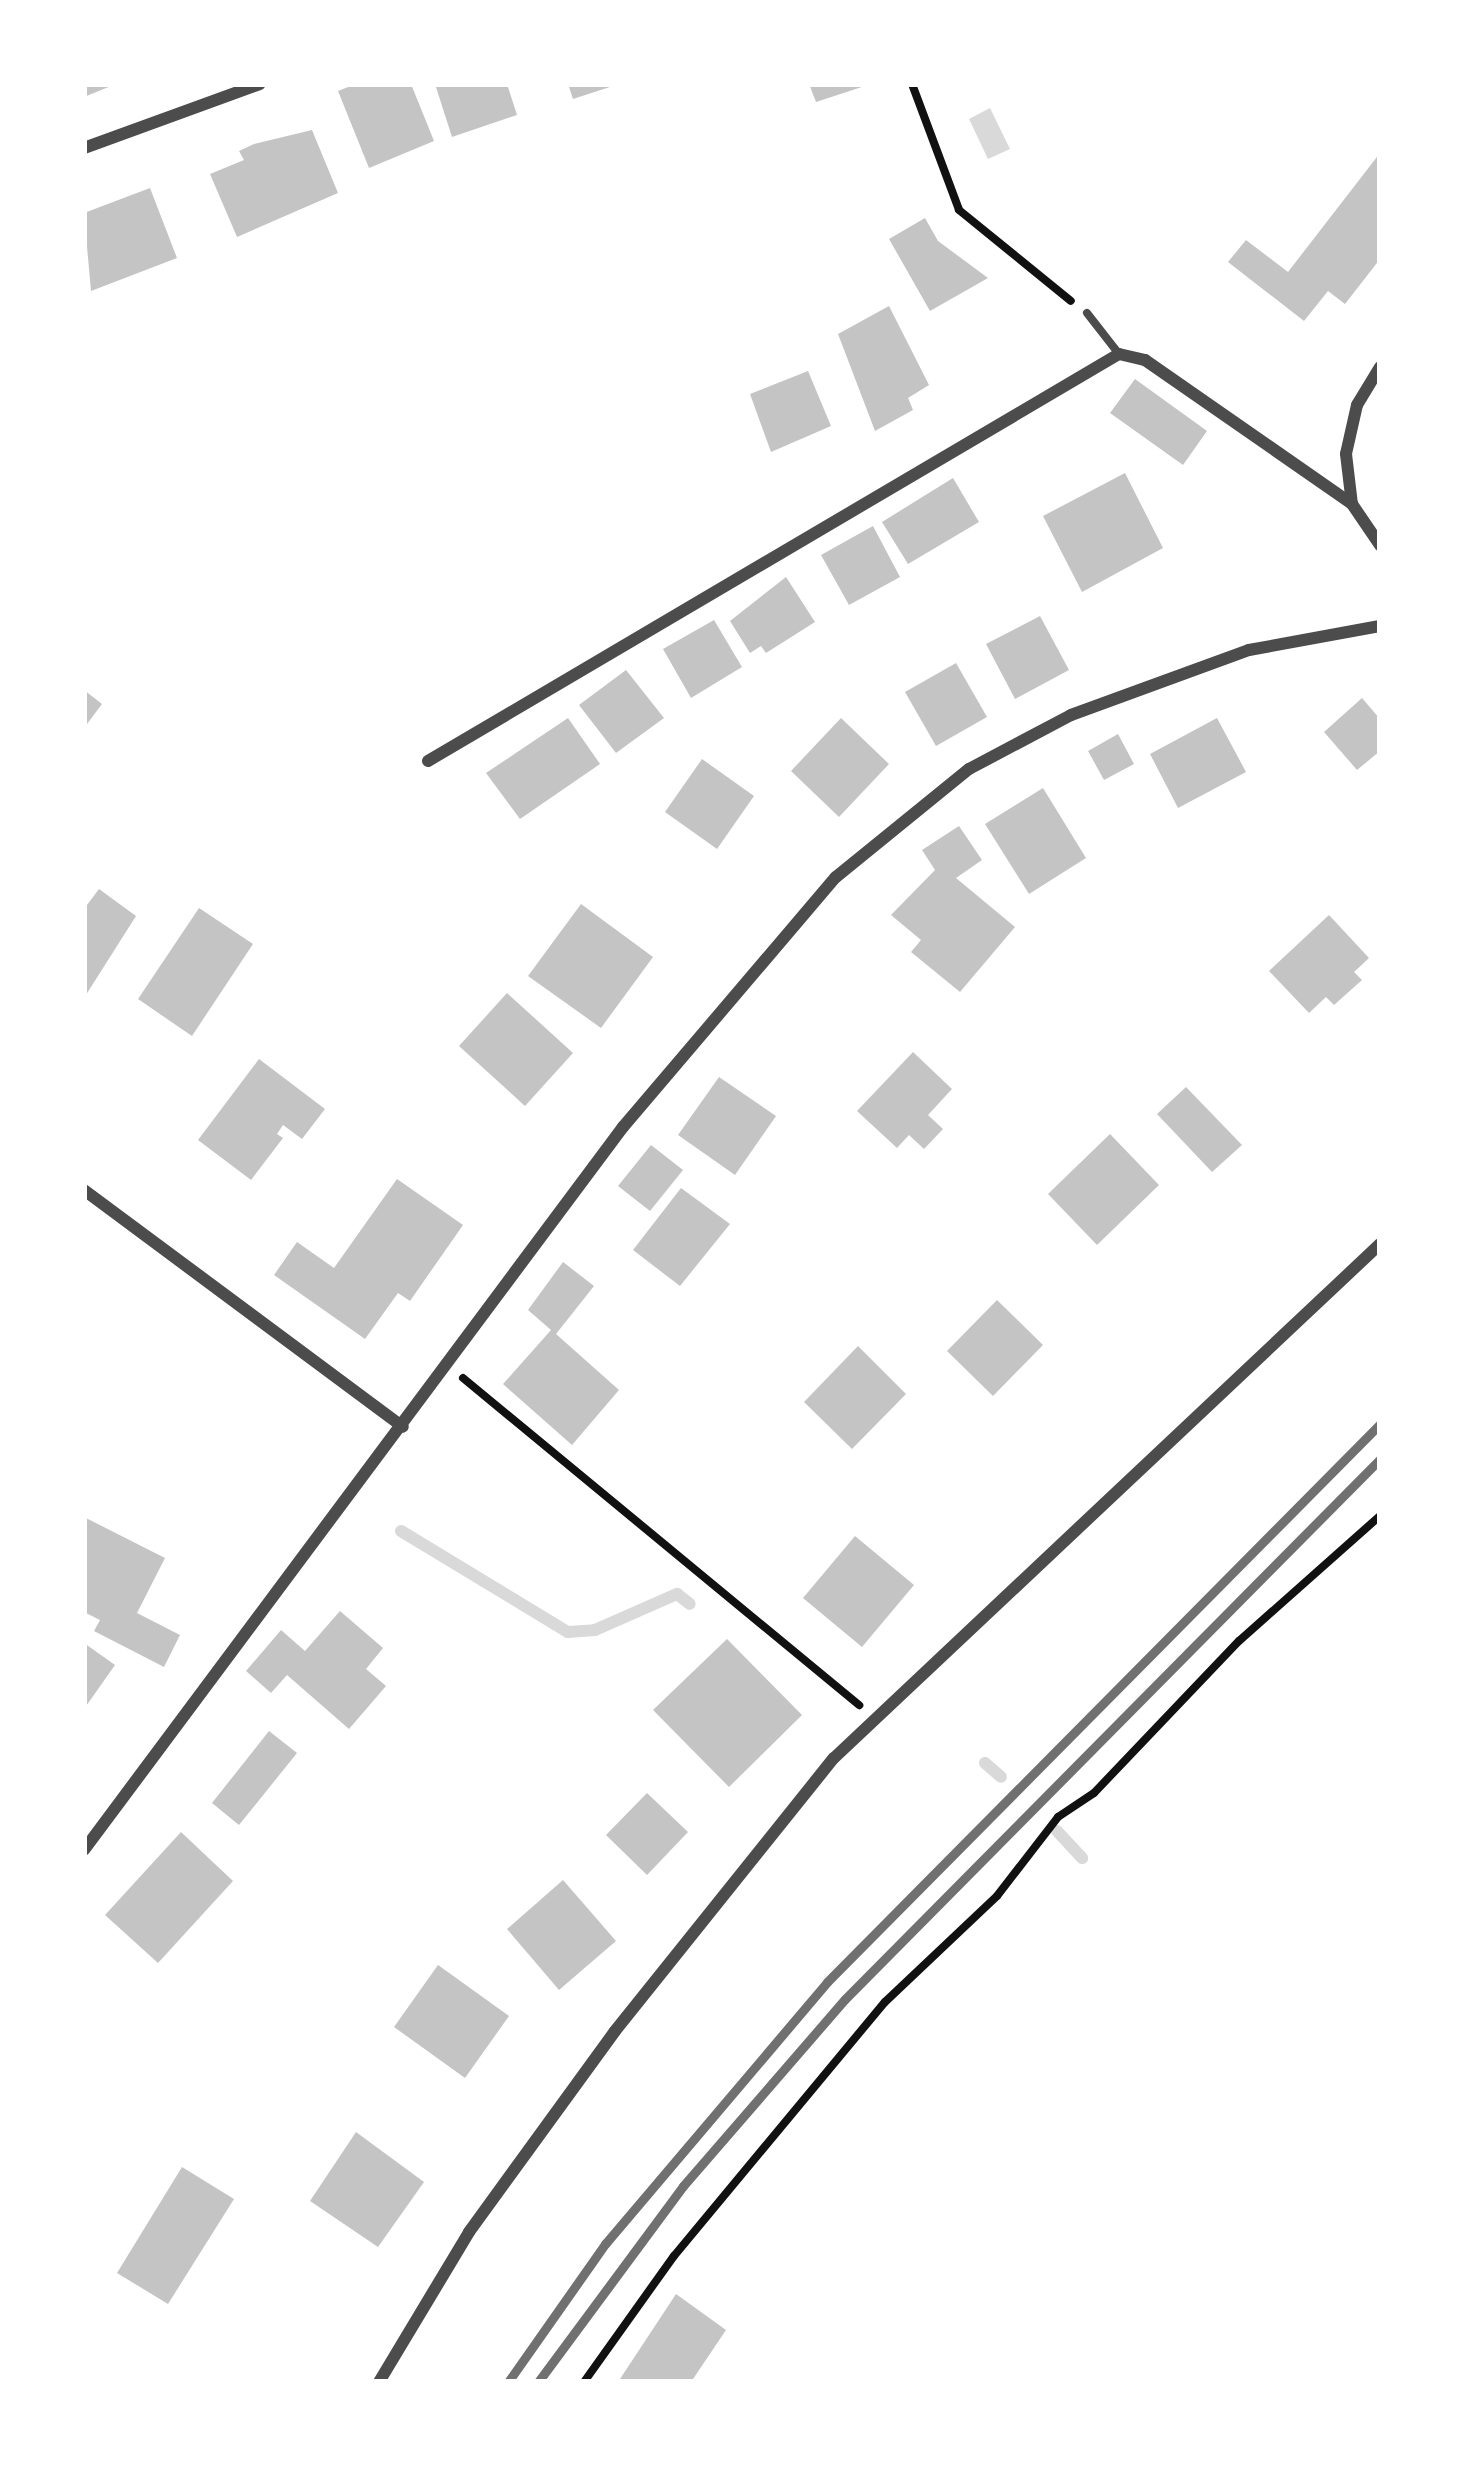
<!DOCTYPE html>
<style>
body{margin:0}
#map{position:relative;width:1464px;height:2466px;overflow:hidden;background:#fff;font-family:Rubik,sans-serif}
div>[style]{position:absolute}
.water>*{inset:0;background:#d9d9d9}
.stream>*{height:12px;margin:-6px;padding:0 6px;transform-origin:6px;border-radius:6px;background:#d9d9d9}
.building>*{inset:0;background:#c4c4c4}
.path>*{height:8px;margin:-4px;padding:0 4px;transform-origin:4px;border-radius:4px;background:#111}
.service>*{height:8px;margin:-4px;padding:0 4px;transform-origin:4px;border-radius:4px;background:#4c4c4c}
.minor>*{height:12px;margin:-6px;padding:0 6px;transform-origin:6px;border-radius:6px;background:#4c4c4c}
.rail>*{height:9px;margin:-4.5px;padding:0 4.5px;transform-origin:4.5px;border-radius:4.5px;background:#707070}
span{translate:-50% -50%;white-space:nowrap;text-align:center;line-height:1.15;-webkit-text-stroke:12px #fff;paint-order:stroke}
.frame{position:absolute;inset:0;border:87px solid #fff;pointer-events:none}
</style>
<div id="map">
<div class="water">
<div style="clip-path:polygon(990px 108px,1010px 149px,988px 159px,969px 119px)"></div>
</div>
<div class="stream">
<div style="left:401px;top:1531px;width:195px;rotate:31.2deg"></div>
<div style="left:568px;top:1632px;width:27px;rotate:-4deg"></div>
<div style="left:595px;top:1630px;width:90px;rotate:-23.7deg"></div>
<div style="left:677px;top:1594px;width:16px;rotate:38deg"></div>
<div style="left:985px;top:1763px;width:21px;rotate:41deg"></div>
<div style="left:1057px;top:1831px;width:37px;rotate:47deg"></div>
</div>
<div class="building">
<div style="clip-path:polygon(84px 84px,116px 84px,84px 97px)"></div>
<div style="clip-path:polygon(356px 84px,411px 84px,434px 141px,369px 168px,338px 91px)"></div>
<div style="clip-path:polygon(435px 84px,507px 84px,517px 115px,452px 137px)"></div>
<div style="clip-path:polygon(568px 84px,616px 84px,616px 85px,573px 99px)"></div>
<div style="clip-path:polygon(809px 84px,867px 84px,868px 85px,816px 102px)"></div>
<div style="clip-path:polygon(312px 130px,338px 193px,237px 237px,210px 174px,244px 160px,239px 151px,254px 144px)"></div>
<div style="clip-path:polygon(1380px 153px,1380px 259px,1345px 304px,1328px 291px,1304px 321px,1228px 262px,1246px 240px,1288px 272px)"></div>
<div style="clip-path:polygon(150px 188px,177px 258px,91px 291px,84px 213px)"></div>
<div style="clip-path:polygon(925px 218px,938px 241px,988px 278px,930px 311px,889px 239px)"></div>
<div style="clip-path:polygon(889px 306px,929px 385px,908px 398px,913px 410px,875px 431px,838px 334px)"></div>
<div style="clip-path:polygon(808px 371px,831px 426px,771px 452px,750px 394px)"></div>
<div style="clip-path:polygon(1135px 379px,1207px 431px,1183px 465px,1110px 413px)"></div>
<div style="clip-path:polygon(1125px 473px,1163px 548px,1082px 592px,1043px 516px)"></div>
<div style="clip-path:polygon(953px 478px,979px 522px,908px 564px,882px 522px)"></div>
<div style="clip-path:polygon(873px 526px,900px 577px,849px 605px,821px 555px)"></div>
<div style="clip-path:polygon(786px 577px,815px 622px,766px 653px,761px 646px,750px 653px,730px 621px)"></div>
<div style="clip-path:polygon(1040px 616px,1069px 670px,1015px 699px,986px 644px)"></div>
<div style="clip-path:polygon(714px 620px,742px 667px,691px 698px,663px 649px)"></div>
<div style="clip-path:polygon(956px 663px,987px 717px,936px 746px,905px 692px)"></div>
<div style="clip-path:polygon(626px 670px,664px 718px,616px 753px,579px 705px)"></div>
<div style="clip-path:polygon(84px 690px,102px 704px,84px 728px)"></div>
<div style="clip-path:polygon(1362px 698px,1380px 719px,1380px 751px,1357px 770px,1324px 732px)"></div>
<div style="clip-path:polygon(568px 718px,600px 764px,520px 819px,486px 773px)"></div>
<div style="clip-path:polygon(841px 718px,889px 764px,839px 817px,791px 771px)"></div>
<div style="clip-path:polygon(1217px 718px,1246px 772px,1178px 808px,1150px 754px)"></div>
<div style="clip-path:polygon(1118px 734px,1134px 764px,1104px 780px,1088px 751px)"></div>
<div style="clip-path:polygon(702px 759px,754px 796px,717px 849px,665px 812px)"></div>
<div style="clip-path:polygon(1043px 788px,1086px 858px,1029px 894px,985px 824px)"></div>
<div style="clip-path:polygon(959px 826px,982px 860px,956px 878px,1015px 927px,960px 992px,911px 952px,921px 940px,891px 915px,935px 870px,922px 850px)"></div>
<div style="clip-path:polygon(99px 889px,136px 916px,84px 998px,84px 909px)"></div>
<div style="clip-path:polygon(581px 904px,653px 957px,601px 1028px,528px 976px)"></div>
<div style="clip-path:polygon(199px 908px,253px 944px,192px 1036px,138px 999px)"></div>
<div style="clip-path:polygon(1329px 915px,1369px 958px,1354px 972px,1362px 980px,1334px 1005px,1326px 997px,1309px 1013px,1269px 971px)"></div>
<div style="clip-path:polygon(507px 993px,573px 1053px,525px 1106px,459px 1046px)"></div>
<div style="clip-path:polygon(913px 1052px,952px 1089px,928px 1115px,943px 1129px,924px 1149px,909px 1135px,897px 1148px,857px 1111px)"></div>
<div style="clip-path:polygon(259px 1059px,325px 1109px,302px 1139px,283px 1125px,277px 1134px,283px 1138px,251px 1180px,198px 1140px)"></div>
<div style="clip-path:polygon(719px 1077px,776px 1116px,735px 1175px,678px 1135px)"></div>
<div style="clip-path:polygon(1186px 1087px,1242px 1145px,1212px 1172px,1157px 1114px)"></div>
<div style="clip-path:polygon(1110px 1134px,1159px 1185px,1097px 1245px,1048px 1194px)"></div>
<div style="clip-path:polygon(651px 1145px,683px 1170px,650px 1211px,618px 1186px)"></div>
<div style="clip-path:polygon(397px 1179px,463px 1225px,410px 1301px,398px 1293px,365px 1339px,274px 1275px,297px 1242px,334px 1268px)"></div>
<div style="clip-path:polygon(681px 1188px,730px 1224px,680px 1286px,633px 1250px)"></div>
<div style="clip-path:polygon(563px 1262px,594px 1286px,556px 1334px,619px 1390px,572px 1445px,503px 1384px,551px 1330px,528px 1310px)"></div>
<div style="clip-path:polygon(997px 1300px,1043px 1345px,993px 1396px,947px 1351px)"></div>
<div style="clip-path:polygon(858px 1346px,906px 1394px,852px 1449px,804px 1402px)"></div>
<div style="clip-path:polygon(84px 1517px,165px 1558px,137px 1613px,180px 1635px,164px 1667px,94px 1631px,100px 1620px,84px 1612px)"></div>
<div style="clip-path:polygon(855px 1536px,914px 1585px,862px 1647px,803px 1598px)"></div>
<div style="clip-path:polygon(340px 1611px,383px 1648px,366px 1669px,386px 1686px,349px 1729px,287px 1675px,271px 1693px,246px 1671px,281px 1630px,305px 1651px)"></div>
<div style="clip-path:polygon(727px 1639px,802px 1715px,729px 1787px,653px 1710px)"></div>
<div style="clip-path:polygon(84px 1643px,115px 1665px,84px 1709px)"></div>
<div style="clip-path:polygon(269px 1731px,297px 1753px,239px 1825px,212px 1803px)"></div>
<div style="clip-path:polygon(647px 1793px,688px 1832px,647px 1875px,606px 1835px)"></div>
<div style="clip-path:polygon(181px 1832px,233px 1881px,158px 1963px,105px 1915px)"></div>
<div style="clip-path:polygon(563px 1880px,616px 1941px,559px 1990px,507px 1929px)"></div>
<div style="clip-path:polygon(438px 1965px,509px 2016px,465px 2078px,394px 2027px)"></div>
<div style="clip-path:polygon(356px 2132px,424px 2182px,378px 2247px,310px 2201px)"></div>
<div style="clip-path:polygon(182px 2167px,234px 2199px,168px 2304px,117px 2273px)"></div>
<div style="clip-path:polygon(676px 2294px,726px 2330px,691px 2382px,618px 2382px)"></div>
</div>
<div class="path">
<div style="left:912px;top:84px;width:134px;rotate:69.5deg"></div>
<div style="left:959px;top:210px;width:144px;rotate:39.1deg"></div>
<div style="left:463px;top:1378px;width:514px;rotate:39.55deg"></div>
<div style="left:584px;top:2382px;width:155px;rotate:-54.5deg"></div>
<div style="left:674px;top:2256px;width:330px;rotate:-50.3deg"></div>
<div style="left:885px;top:2002px;width:154px;rotate:-43.4deg"></div>
<div style="left:997px;top:1896px;width:100px;rotate:-52.3deg"></div>
<div style="left:1058px;top:1817px;width:43px;rotate:-33.7deg"></div>
<div style="left:1094px;top:1793px;width:210px;rotate:-46.4deg"></div>
<div style="left:1239px;top:1641px;width:188px;rotate:-41.6deg"></div>
</div>
<div class="service">
<div style="left:1087px;top:313px;width:52px;rotate:52deg"></div>
</div>
<div class="minor">
<div style="left:84px;top:148px;width:187px;rotate:-20deg"></div>
<div style="left:1380px;top:367px;width:44px;rotate:121.2deg"></div>
<div style="left:1357px;top:405px;width:50px;rotate:102.7deg"></div>
<div style="left:1346px;top:454px;width:50px;rotate:83.2deg"></div>
<div style="left:1352px;top:504px;width:50px;rotate:55.7deg"></div>
<div style="left:428px;top:761px;width:802px;rotate:-30.5deg"></div>
<div style="left:1119px;top:354px;width:27px;rotate:13deg"></div>
<div style="left:1145px;top:360px;width:252px;rotate:34.8deg"></div>
<div style="left:84px;top:1190px;width:397px;rotate:36.6deg"></div>
<div style="left:84px;top:1850px;width:902px;rotate:-53.3deg"></div>
<div style="left:623px;top:1127px;width:328px;rotate:-49.6deg"></div>
<div style="left:836px;top:877px;width:171px;rotate:-39.1deg"></div>
<div style="left:969px;top:769px;width:115px;rotate:-27.9deg"></div>
<div style="left:1071px;top:715px;width:189px;rotate:-20.1deg"></div>
<div style="left:1249px;top:650px;width:133px;rotate:-10.4deg"></div>
<div style="left:379px;top:2382px;width:175px;rotate:-59deg"></div>
<div style="left:469px;top:2232px;width:248px;rotate:-54deg"></div>
<div style="left:615px;top:2031px;width:350px;rotate:-51.3deg"></div>
<div style="left:834px;top:1758px;width:750px;rotate:-43.27deg"></div>
</div>
<div class="rail">
<div style="left:508px;top:2382px;width:169px;rotate:-54.9deg"></div>
<div style="left:605px;top:2244px;width:343px;rotate:-49.7deg"></div>
<div style="left:827px;top:1982px;width:786px;rotate:-45.26deg"></div>
<div style="left:538px;top:2382px;width:244px;rotate:-53.5deg"></div>
<div style="left:683px;top:2186px;width:247px;rotate:-49.1deg"></div>
<div style="left:845px;top:1999px;width:760px;rotate:-45.27deg"></div>
</div>
<div class="frame"></div>
</div>
